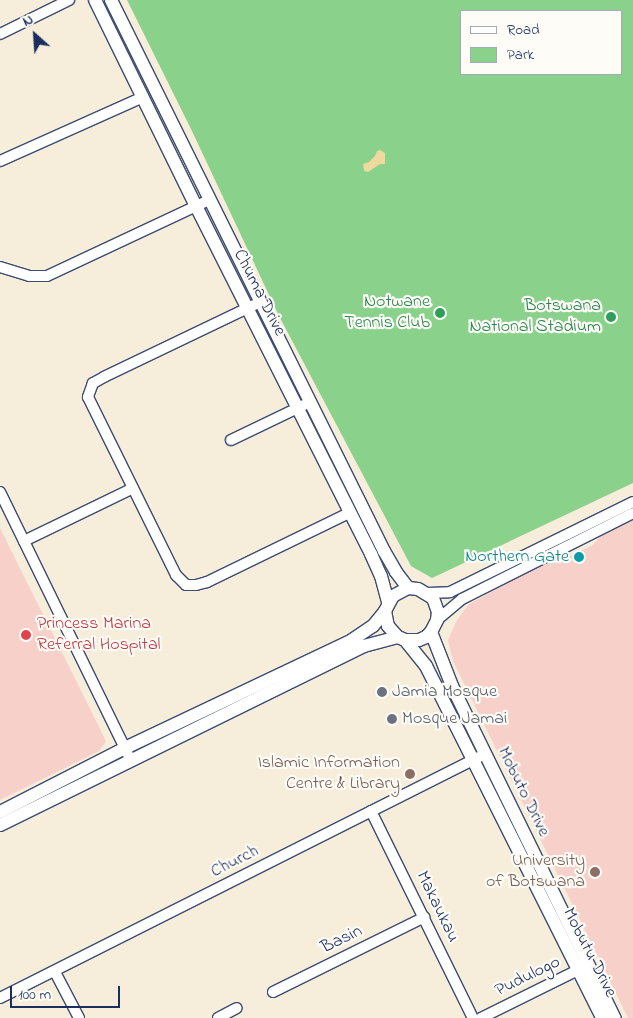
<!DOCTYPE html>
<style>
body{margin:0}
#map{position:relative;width:633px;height:1018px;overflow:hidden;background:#f6edda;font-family:"Indie Flower",sans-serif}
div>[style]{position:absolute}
.built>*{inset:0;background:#f7d0ca}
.green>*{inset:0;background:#8ad18c}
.sand>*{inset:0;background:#eeda9e}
.roads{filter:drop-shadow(1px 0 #3c4c71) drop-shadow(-1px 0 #3c4c71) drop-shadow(0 1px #3c4c71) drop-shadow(0 -1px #3c4c71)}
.minor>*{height:10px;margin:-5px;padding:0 5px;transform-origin:5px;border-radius:5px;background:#fff}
.major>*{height:12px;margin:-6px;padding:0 6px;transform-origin:6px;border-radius:6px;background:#fff}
.dots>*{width:14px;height:14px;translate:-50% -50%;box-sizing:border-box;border:2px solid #fdfcf7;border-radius:50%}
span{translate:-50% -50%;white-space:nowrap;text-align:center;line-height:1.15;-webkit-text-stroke:4.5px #fdfcf7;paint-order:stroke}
.street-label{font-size:18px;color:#1b2f5e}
.leisure-label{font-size:18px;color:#27864d}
.right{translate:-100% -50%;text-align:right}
.culture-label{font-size:18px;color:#0d838f}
.health-label{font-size:18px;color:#be3a42}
.left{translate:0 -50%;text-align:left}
.worship-label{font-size:18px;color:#5b616d}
.education-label{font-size:18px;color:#785e54}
.legend{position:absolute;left:460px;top:10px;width:162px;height:65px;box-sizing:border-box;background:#fdfcf7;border:1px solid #a3aaba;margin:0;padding:6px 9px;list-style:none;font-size:15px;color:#1b2f5e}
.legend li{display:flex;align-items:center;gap:10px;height:25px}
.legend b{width:25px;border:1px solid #a3aaba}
.north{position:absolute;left:10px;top:10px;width:50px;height:50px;-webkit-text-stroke:4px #fdfcf7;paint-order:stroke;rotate:334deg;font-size:14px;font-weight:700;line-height:20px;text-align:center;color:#1b2f5e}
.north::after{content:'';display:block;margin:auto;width:18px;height:22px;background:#1b2f5e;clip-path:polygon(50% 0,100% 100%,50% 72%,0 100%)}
.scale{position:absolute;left:10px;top:986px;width:110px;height:22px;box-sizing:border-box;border:2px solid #1b2f5e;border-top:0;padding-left:6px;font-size:15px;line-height:18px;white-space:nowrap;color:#1b2f5e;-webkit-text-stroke:4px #fdfcf7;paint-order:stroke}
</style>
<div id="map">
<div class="built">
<div style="clip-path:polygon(633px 520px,633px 1018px,628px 1018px,453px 661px,448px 640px,457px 620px,469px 604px,548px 561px,551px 563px,565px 556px,566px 558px,593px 545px,601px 535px)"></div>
<div style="clip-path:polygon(0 528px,106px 741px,99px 751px,0 800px)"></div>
</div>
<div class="green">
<div style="clip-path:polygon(evenodd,127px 0,633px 0,633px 483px,432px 578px,411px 566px,279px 316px,191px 129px,127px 0,462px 11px,622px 11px,622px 74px,462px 74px,462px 11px)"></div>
</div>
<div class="sand">
<div style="clip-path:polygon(380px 150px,385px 153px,385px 164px,380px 164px,368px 172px,364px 171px,363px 164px,369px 162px,375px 156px,377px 151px)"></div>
</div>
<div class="roads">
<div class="minor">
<div style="left:0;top:34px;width:77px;rotate:-26.2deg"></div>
<div style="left:0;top:161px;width:157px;rotate:-24.1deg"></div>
<div style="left:0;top:267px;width:30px;rotate:17deg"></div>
<div style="left:29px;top:276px;width:18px"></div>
<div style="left:47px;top:276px;width:179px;rotate:-25.1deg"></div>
<div style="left:254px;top:305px;width:166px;rotate:154.4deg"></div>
<div style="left:104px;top:377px;width:13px;rotate:151deg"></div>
<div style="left:93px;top:383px;width:15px;rotate:110deg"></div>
<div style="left:88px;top:397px;width:199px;rotate:63.7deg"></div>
<div style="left:176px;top:575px;width:14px;rotate:45deg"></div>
<div style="left:186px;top:585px;width:10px"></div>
<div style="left:196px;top:585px;width:11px;rotate:-15deg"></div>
<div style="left:207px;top:582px;width:158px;rotate:-25.9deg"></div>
<div style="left:231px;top:440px;width:81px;rotate:-25.6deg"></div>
<div style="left:0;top:492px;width:292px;rotate:64deg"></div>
<div style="left:24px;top:541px;width:121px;rotate:-25.9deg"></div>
<div style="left:427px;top:593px;width:23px;rotate:-2deg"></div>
<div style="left:450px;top:592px;width:204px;rotate:-26.2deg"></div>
<div style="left:437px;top:620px;width:33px;rotate:-40deg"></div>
<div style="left:462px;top:599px;width:191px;rotate:-26.7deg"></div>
<div style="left:371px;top:811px;width:231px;rotate:63.8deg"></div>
<div style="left:55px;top:972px;width:52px;rotate:62.4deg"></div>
<div style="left:273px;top:992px;width:169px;rotate:-26.3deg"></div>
<div style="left:0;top:998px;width:536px;rotate:-26.71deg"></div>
<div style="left:218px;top:1018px;width:21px;rotate:-28deg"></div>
<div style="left:481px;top:1018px;width:115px;rotate:-26.3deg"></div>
</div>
<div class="major">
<div style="left:95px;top:0;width:229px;rotate:63.9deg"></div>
<div style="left:196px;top:206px;width:390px;rotate:63.3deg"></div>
<div style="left:371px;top:554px;width:24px;rotate:66deg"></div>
<div style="left:381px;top:576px;width:28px;rotate:75deg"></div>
<div style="left:111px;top:0;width:615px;rotate:63.64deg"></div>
<div style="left:384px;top:551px;width:24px;rotate:60deg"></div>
<div style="left:396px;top:572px;width:20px;rotate:53deg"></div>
<div style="left:431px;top:632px;width:58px;rotate:68.7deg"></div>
<div style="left:452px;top:686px;width:370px;rotate:63.9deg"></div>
<div style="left:405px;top:640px;width:14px"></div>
<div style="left:419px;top:640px;width:8px;rotate:-23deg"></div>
<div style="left:426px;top:637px;width:7px;rotate:-45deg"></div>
<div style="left:431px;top:632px;width:13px;rotate:-63deg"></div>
<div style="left:437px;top:620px;width:8px;rotate:-83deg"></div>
<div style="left:438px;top:612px;width:15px;rotate:-110deg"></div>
<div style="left:433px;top:598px;width:17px;rotate:-149deg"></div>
<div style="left:418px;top:589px;width:10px;rotate:-174deg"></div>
<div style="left:408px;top:588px;width:17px;rotate:152deg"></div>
<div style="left:393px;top:596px;width:17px;rotate:118deg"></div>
<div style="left:385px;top:611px;width:15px;rotate:79deg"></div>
<div style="left:388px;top:626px;width:15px;rotate:48deg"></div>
<div style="left:398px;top:637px;width:8px;rotate:23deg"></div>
<div style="left:405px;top:640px;width:33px;rotate:51deg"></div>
<div style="left:426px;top:666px;width:394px;rotate:63.4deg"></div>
<div style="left:0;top:812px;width:140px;rotate:-27.1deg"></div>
<div style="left:125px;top:748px;width:251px;rotate:-25.4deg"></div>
<div style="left:352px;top:640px;width:25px;rotate:-34deg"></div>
<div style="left:373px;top:626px;width:19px;rotate:-51deg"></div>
<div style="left:0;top:825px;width:406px;rotate:-26.2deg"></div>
<div style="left:364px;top:646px;width:35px;rotate:-15deg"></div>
</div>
</div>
<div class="dots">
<div style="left:440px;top:313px;background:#2e9e5b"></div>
<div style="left:611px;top:317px;background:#2e9e5b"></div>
<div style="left:579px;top:557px;background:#0f9aa8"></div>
<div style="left:26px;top:635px;background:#e0444e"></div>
<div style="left:382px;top:692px;background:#6b7280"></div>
<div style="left:392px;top:719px;background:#6b7280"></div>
<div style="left:410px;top:774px;background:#8d6e63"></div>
<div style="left:595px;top:872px;background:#8d6e63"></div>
</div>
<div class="street-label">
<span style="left:259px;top:293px;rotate:63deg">Chuma Drive</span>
<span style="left:523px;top:792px;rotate:64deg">Mobuto Drive</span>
<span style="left:235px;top:862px;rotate:-27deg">Church</span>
<span style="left:437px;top:907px;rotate:64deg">Makaukau</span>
<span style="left:342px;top:940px;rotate:-26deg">Basin</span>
<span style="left:589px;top:953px;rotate:63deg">Mobutu Drive</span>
<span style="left:528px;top:977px;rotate:-26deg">Pudulogo</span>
</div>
<div class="leisure-label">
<span class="right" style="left:430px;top:313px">Notwane<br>Tennis Club</span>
<span class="right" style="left:601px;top:317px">Botswana<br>National Stadium</span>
</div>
<div class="culture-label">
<span class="right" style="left:569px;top:557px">Northern Gate</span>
</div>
<div class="health-label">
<span class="left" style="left:37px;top:635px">Princess Marina<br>Referral Hospital</span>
</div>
<div class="worship-label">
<span class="left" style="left:392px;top:692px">Jamia Mosque</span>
<span class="left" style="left:402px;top:719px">Mosque Jamai</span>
</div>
<div class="education-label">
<span class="right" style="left:400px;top:774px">Islamic Information<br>Centre &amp; Library</span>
<span class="right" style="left:585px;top:872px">University<br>of Botswana</span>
</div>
<ul class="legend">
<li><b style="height:6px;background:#fff"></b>Road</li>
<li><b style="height:14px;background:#8ad18c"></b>Park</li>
</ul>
<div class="north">N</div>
<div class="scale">100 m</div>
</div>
